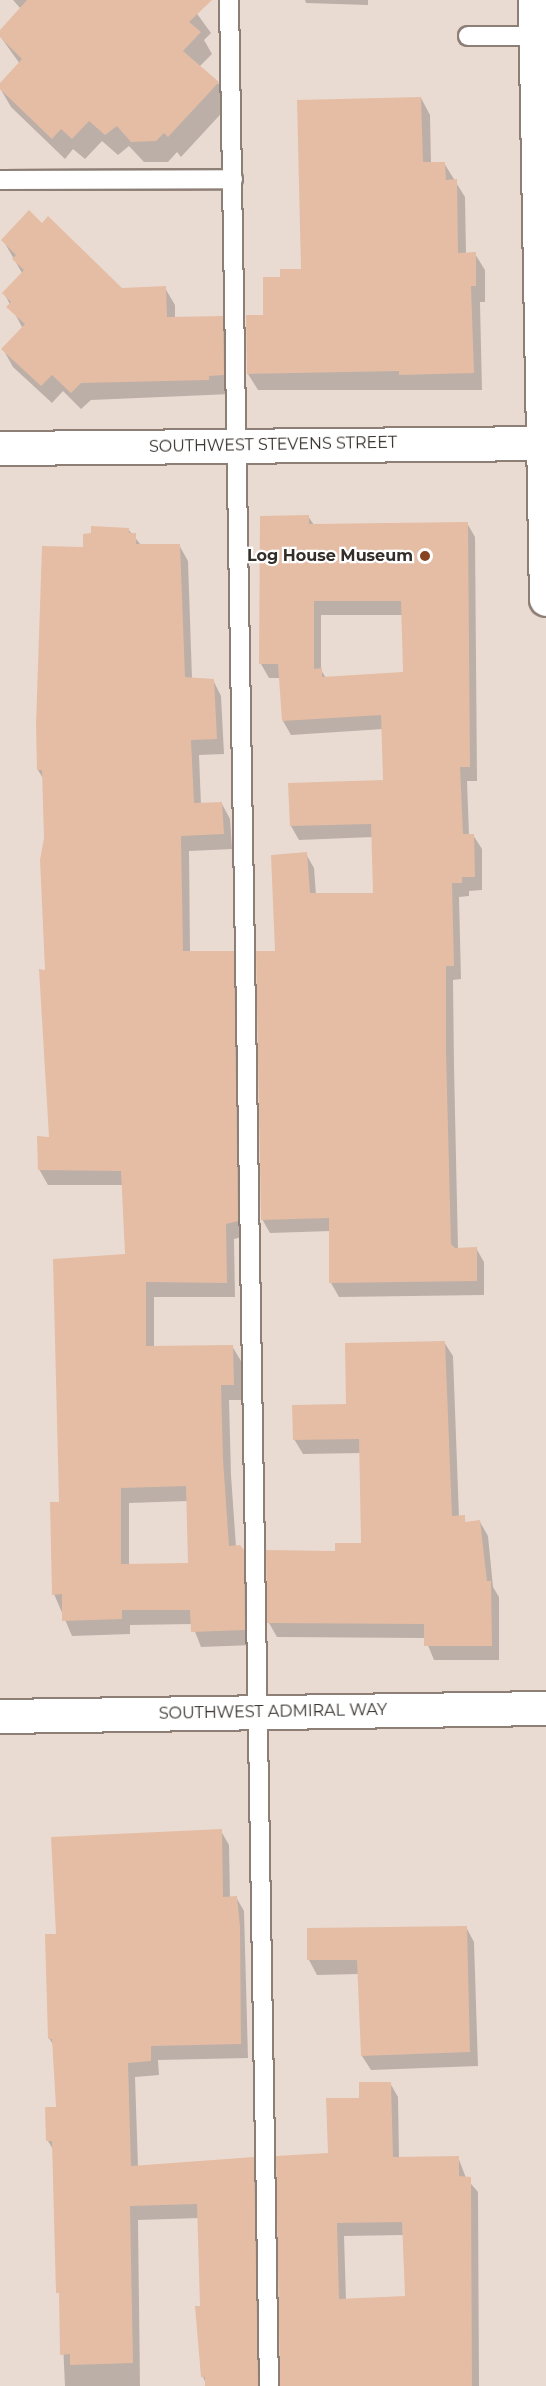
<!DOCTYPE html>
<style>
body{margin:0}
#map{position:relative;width:546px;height:2386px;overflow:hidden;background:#eadbd2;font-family:Montserrat,sans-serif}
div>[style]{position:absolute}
.shadow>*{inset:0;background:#0003}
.building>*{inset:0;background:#e5bda4}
.roads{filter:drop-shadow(2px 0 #8d7f76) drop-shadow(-2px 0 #8d7f76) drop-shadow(0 2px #8d7f76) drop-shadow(0 -2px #8d7f76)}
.lane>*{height:18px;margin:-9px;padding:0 9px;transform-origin:9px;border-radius:9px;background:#fff}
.street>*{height:33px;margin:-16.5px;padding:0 16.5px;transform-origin:16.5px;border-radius:16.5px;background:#fff}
.secondary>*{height:33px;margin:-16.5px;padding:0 16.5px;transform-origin:16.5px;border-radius:16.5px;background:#fff}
.dots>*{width:16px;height:16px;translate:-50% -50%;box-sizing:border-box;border:3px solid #fff;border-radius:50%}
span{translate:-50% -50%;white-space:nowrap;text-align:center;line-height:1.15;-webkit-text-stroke:4.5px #fff;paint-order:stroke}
.street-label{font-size:16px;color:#342e2a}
.poi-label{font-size:16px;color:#342e2a;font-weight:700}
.right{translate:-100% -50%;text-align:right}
</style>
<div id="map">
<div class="shadow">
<div style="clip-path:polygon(13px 0,187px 0,211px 33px,204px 40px,212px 54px,199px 67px,218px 83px,230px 104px,181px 157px,177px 152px,168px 162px,144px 162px,129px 146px,118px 155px,102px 141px,85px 159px,73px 149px,65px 159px,11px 107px,0 88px,20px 64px,0 36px,21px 9px)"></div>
<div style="clip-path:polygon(305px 0,368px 0,368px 5px,306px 3px)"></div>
<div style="clip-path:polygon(421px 98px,430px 115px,431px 163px,444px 163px,465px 197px,466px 254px,475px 254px,485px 270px,485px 302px,480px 302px,482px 390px,258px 390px,248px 374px,265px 317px,282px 278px,302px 270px)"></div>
<div style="clip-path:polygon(3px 240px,122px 289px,165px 288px,175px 305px,175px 318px,222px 317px,232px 335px,231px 394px,91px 400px,81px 409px,63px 391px,52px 403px,13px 367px,3px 349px,23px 329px,4px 293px,22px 273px)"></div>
<div style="clip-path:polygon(evenodd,308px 516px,314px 525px,467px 523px,475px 537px,477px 781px,467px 781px,469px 835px,473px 835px,482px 849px,482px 890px,469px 891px,469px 896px,459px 897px,461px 979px,453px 980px,454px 1066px,458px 1249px,476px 1248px,484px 1262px,484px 1295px,339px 1297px,331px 1283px,331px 1231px,270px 1233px,262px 1219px,277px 952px,306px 854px,314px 868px,316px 895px,375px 895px,373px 837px,299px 840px,291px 826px,385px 781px,383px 729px,291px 735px,283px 721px,280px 678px,269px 678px,261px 664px,308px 516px,321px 615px,403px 615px,404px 673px,326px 678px,321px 670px,321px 615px)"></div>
<div style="clip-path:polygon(evenodd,128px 529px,141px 545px,179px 545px,188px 561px,192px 679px,213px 680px,221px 696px,224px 754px,199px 755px,201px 805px,222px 804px,230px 819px,232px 849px,189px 851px,190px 952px,233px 952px,242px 968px,246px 1236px,234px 1239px,235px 1297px,154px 1297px,154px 1347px,232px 1346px,241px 1361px,242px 1400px,229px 1400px,231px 1475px,236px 1547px,252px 1567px,253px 1645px,201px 1647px,192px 1624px,130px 1625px,130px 1634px,72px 1636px,54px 1594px,60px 1503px,127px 1256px,123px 1185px,48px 1185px,39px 1169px,50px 1138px,44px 780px,38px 770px,84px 549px,128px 529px,188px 1501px,190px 1565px,129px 1566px,129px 1503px,188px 1501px)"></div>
<div style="clip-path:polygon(444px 1342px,453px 1356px,459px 1517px,467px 1523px,480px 1522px,488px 1536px,493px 1587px,499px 1597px,499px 1660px,434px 1660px,425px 1638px,277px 1637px,269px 1623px,337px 1552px,363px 1545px,361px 1453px,303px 1454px,294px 1439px)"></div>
<div style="clip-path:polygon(221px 1831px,229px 1845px,230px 1898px,236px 1897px,244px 1911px,248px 2058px,158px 2060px,159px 2075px,135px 2077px,138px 2167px,253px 2159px,261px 2172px,265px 2386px,207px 2386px,203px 2377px,199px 2218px,138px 2220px,140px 2386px,65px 2386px,54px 2151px,48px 2141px,58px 2108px,54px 2046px,49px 2038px,57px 1936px)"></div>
<div style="clip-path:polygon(466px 1927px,474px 1942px,478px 2066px,371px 2070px,362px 2056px,359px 1974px,317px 1975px,309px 1960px,309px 1929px)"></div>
<div style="clip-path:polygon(evenodd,390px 2083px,398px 2097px,399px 2158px,458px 2157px,466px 2178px,478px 2192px,479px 2386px,282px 2386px,329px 2154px,361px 2099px,390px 2083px,404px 2235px,406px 2297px,346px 2300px,344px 2236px,404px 2235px)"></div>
</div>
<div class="building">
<div style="clip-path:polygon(27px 0,212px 0,189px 22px,201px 32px,183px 51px,219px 82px,168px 137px,164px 133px,156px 141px,131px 142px,117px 126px,105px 135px,89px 121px,72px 139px,61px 129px,52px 139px,0 89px,0 83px,22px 59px,0 37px,0 30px)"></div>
<div style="clip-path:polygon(421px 97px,423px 162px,445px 162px,446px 180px,457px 179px,458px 253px,476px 252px,476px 286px,471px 286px,474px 373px,399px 375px,399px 371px,247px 374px,246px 315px,263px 315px,263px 277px,280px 277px,280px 269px,301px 269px,297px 100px)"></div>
<div style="clip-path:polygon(29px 210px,42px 223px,48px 216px,122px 288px,166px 286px,167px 317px,223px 316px,224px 375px,209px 376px,209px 380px,81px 383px,71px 393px,52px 375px,41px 386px,1px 349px,25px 324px,6px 307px,11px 302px,2px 293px,24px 270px,12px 259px,16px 255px,1px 240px)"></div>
<div style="clip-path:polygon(evenodd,309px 515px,309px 524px,468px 522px,470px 767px,460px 767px,463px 834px,474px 834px,475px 877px,462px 877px,462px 883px,452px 883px,454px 966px,446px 966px,446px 1051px,451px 1244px,455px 1248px,477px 1247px,477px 1281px,329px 1283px,329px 1218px,261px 1220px,256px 951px,275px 951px,271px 855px,307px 852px,310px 893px,373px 893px,371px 824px,290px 826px,288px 783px,383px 780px,381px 715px,282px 721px,278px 664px,259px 664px,260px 516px,309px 515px,314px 601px,401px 601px,403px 672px,322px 677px,322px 668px,314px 669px,314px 601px)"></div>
<div style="clip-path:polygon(evenodd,91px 526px,129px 528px,129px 533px,136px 533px,136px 544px,180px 544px,185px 677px,214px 679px,217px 739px,191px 740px,194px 803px,222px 802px,224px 834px,181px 836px,183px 951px,234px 951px,238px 1221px,226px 1224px,227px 1283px,146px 1282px,146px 1346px,233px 1345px,234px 1385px,221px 1385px,223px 1459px,229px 1546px,240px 1545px,244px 1550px,245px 1630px,191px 1632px,190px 1610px,122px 1610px,122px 1619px,62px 1621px,62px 1594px,52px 1595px,50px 1502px,59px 1502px,53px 1259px,125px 1254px,121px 1171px,38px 1170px,37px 1136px,49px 1137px,39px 969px,45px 970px,40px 860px,44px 838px,42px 770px,37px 770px,36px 725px,42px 546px,83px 547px,83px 534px,91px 533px,91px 526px,186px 1486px,188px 1563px,121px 1564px,121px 1488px,186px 1486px)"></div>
<div style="clip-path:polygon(445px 1341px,452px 1516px,465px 1515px,465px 1522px,480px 1520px,487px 1581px,491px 1581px,492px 1646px,424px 1646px,424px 1624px,267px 1623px,266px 1550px,335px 1551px,335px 1543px,361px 1543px,359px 1439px,293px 1440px,292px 1405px,346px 1404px,345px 1343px)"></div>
<div style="clip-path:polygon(222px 1829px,223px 1897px,237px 1896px,240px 1927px,241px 2044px,151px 2046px,151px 2061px,128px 2063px,131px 2166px,254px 2157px,258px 2386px,205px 2386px,205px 2377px,201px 2377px,195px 2306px,200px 2306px,197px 2204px,130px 2206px,133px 2363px,70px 2365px,70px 2354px,60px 2355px,59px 2293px,56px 2293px,52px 2141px,46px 2141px,45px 2107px,56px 2107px,52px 2039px,48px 2039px,45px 1934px,56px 1934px,51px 1837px)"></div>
<div style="clip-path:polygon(467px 1926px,470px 2052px,361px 2056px,357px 1960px,307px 1960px,307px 1928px)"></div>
<div style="clip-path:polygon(evenodd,359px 2082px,391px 2082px,393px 2157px,459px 2156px,459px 2176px,471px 2177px,472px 2386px,280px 2386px,276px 2156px,328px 2153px,326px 2098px,359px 2098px,359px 2082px,402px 2222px,405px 2296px,339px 2299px,337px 2223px,402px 2222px)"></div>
</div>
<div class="roads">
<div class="lane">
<div style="left:229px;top:0;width:2386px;rotate:89.04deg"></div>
<div style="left:468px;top:36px;width:68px"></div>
<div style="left:0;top:180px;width:233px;rotate:-0.2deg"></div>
</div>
<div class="street">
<div style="left:535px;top:0;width:599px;rotate:88.95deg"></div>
<div style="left:0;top:448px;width:546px;rotate:-0.52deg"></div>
</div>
<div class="secondary">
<div style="left:0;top:1716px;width:546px;rotate:-0.84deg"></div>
</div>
</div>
<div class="dots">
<div style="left:425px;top:556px;background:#89421f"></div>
</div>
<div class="street-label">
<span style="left:273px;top:445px;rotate:-1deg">SOUTHWEST STEVENS STREET</span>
<span style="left:273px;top:1712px;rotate:-1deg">SOUTHWEST ADMIRAL WAY</span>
</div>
<div class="poi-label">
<span class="right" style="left:413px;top:556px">Log House Museum</span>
</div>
</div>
